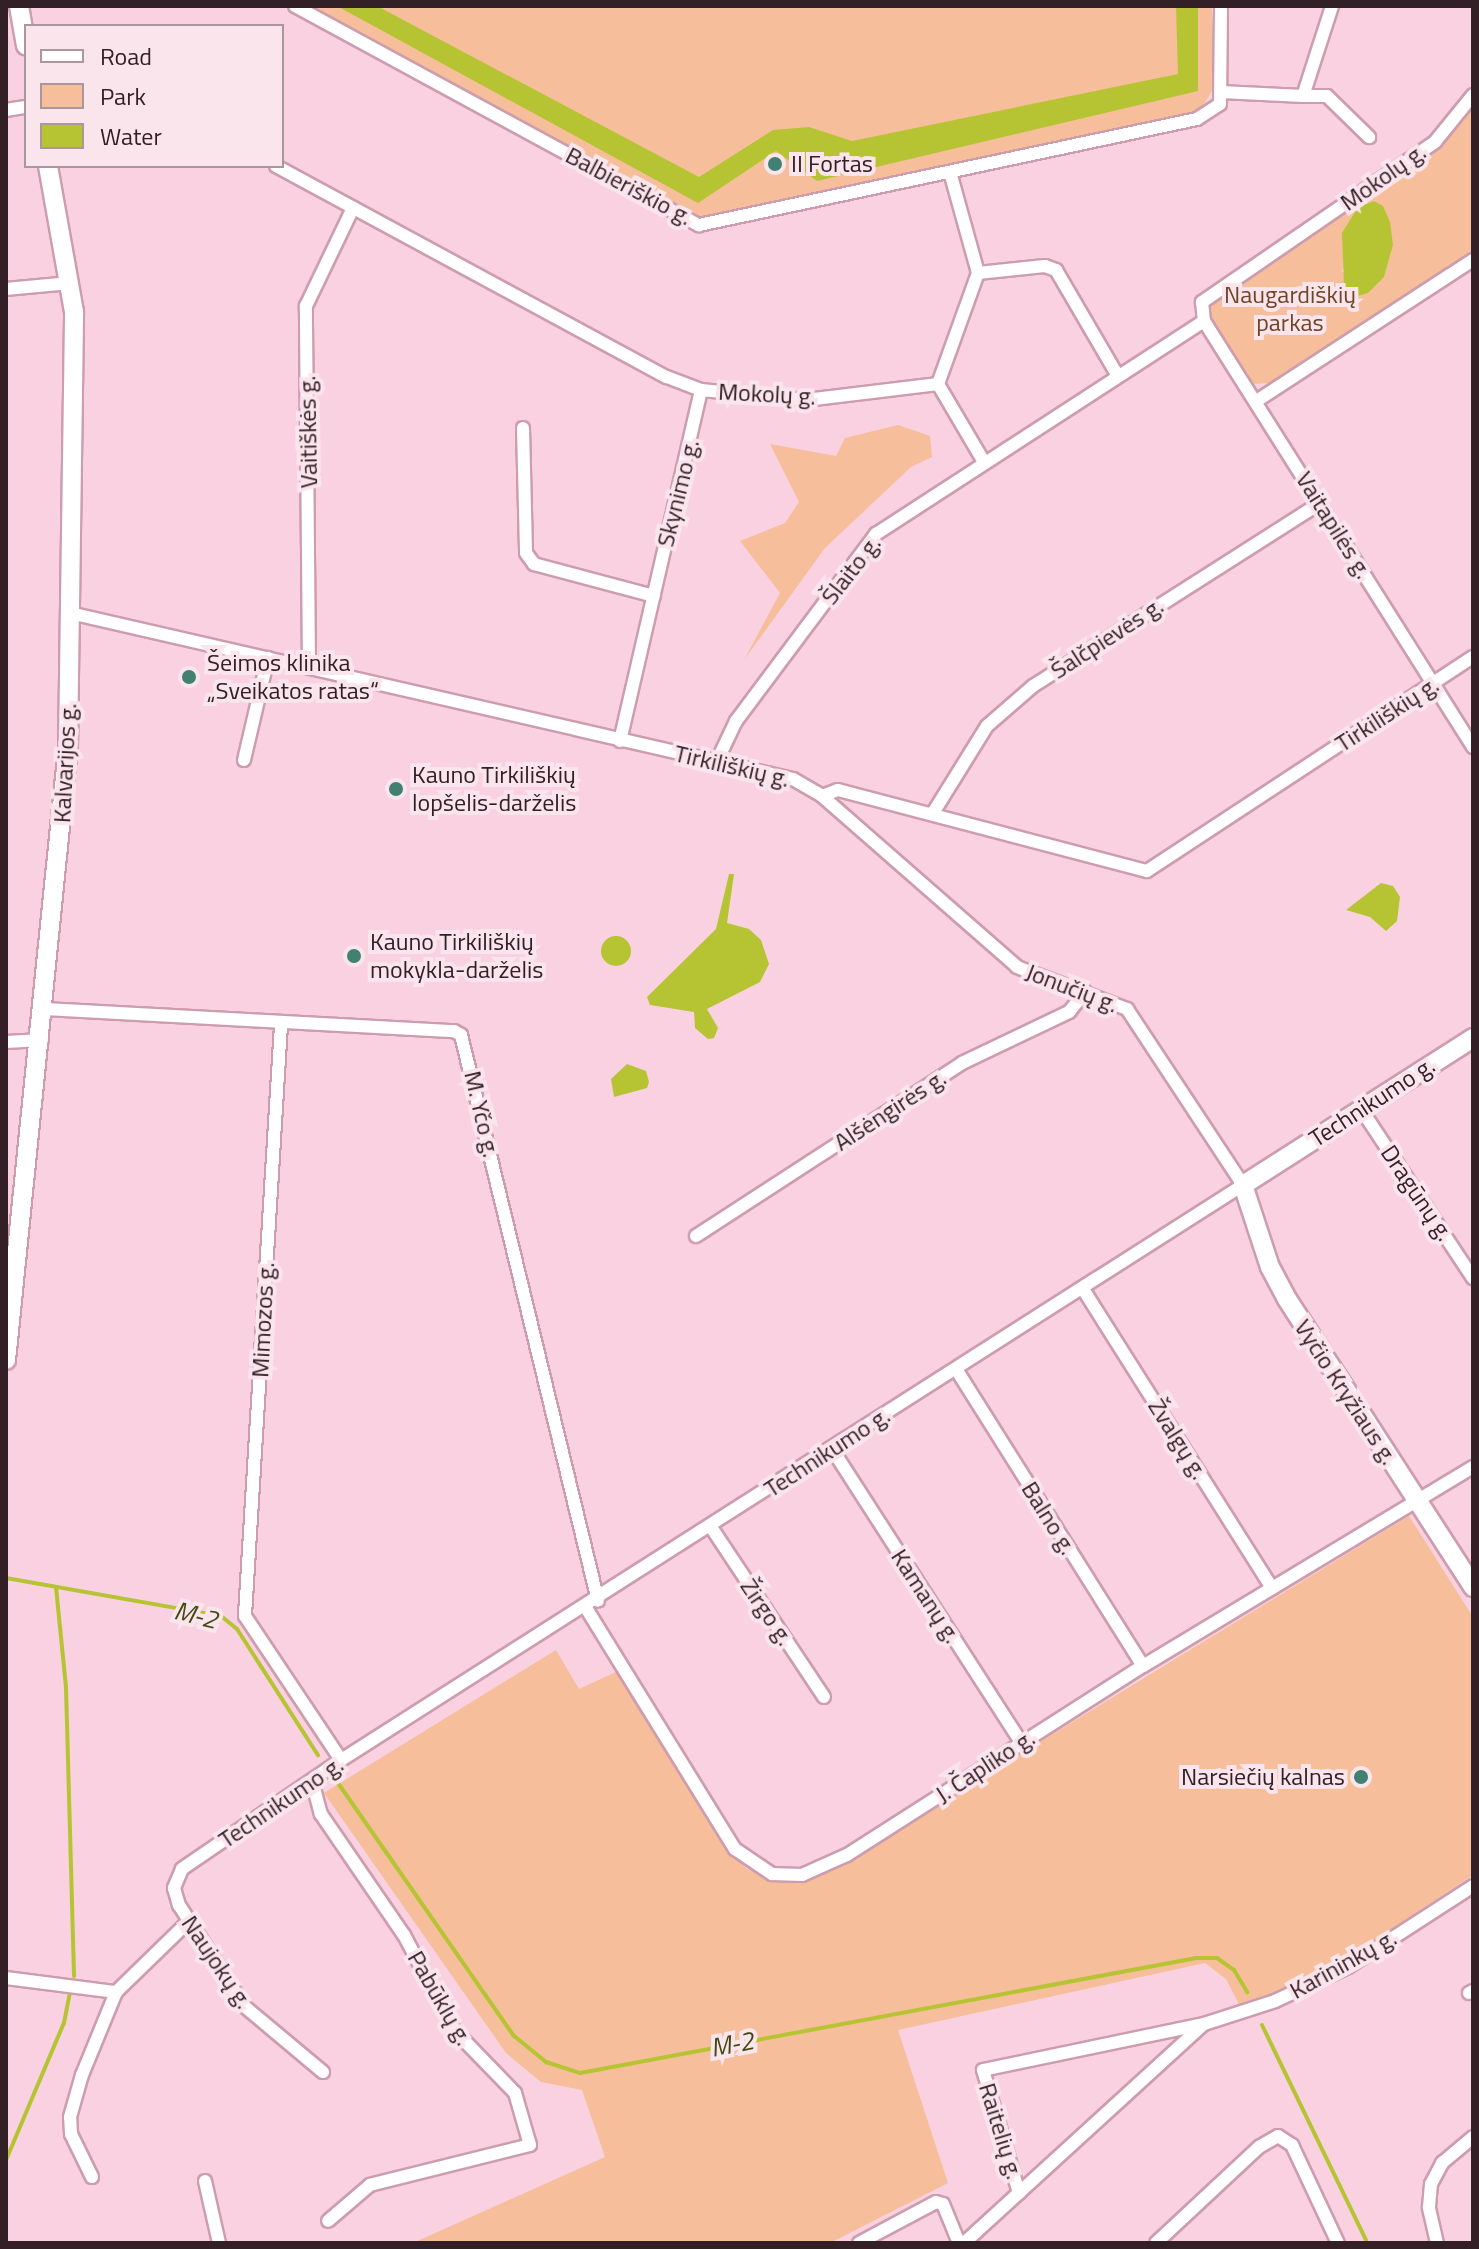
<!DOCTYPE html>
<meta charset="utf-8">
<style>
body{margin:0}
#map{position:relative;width:1479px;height:2249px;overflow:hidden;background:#fad1e0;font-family:"Titillium Web",sans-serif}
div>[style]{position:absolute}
.green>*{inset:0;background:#f6be9a}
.water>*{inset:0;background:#b6c433}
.round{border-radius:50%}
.stream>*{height:4px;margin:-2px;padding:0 2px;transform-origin:2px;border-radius:2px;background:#b6c433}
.roads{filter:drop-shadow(2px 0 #cd9dae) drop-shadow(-2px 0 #cd9dae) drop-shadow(0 2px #cd9dae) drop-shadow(0 -2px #cd9dae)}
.street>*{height:12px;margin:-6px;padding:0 6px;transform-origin:6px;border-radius:6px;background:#fff}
.secondary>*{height:18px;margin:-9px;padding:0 9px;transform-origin:9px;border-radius:9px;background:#fff}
.dots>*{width:22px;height:22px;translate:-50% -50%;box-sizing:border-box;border:4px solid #fae5ec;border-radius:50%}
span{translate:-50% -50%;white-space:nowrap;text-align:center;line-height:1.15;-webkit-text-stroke:8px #fae5ec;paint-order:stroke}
.poi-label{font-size:24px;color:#332027}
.left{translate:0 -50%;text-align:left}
.right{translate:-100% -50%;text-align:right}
.street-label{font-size:24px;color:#332027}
.park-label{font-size:24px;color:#704424}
.water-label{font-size:26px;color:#424810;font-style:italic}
.frame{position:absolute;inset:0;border:8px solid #332027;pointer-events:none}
.legend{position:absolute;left:24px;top:24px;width:260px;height:144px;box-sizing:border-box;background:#fae5ec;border:2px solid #aa969d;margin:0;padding:10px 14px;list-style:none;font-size:24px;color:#332027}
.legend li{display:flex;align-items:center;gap:16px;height:40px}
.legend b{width:40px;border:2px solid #aa969d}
</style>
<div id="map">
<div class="green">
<div style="clip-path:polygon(309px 6px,1212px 6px,1214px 87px,1201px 110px,699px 217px)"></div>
<div style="clip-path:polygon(evenodd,1473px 103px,1473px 253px,1270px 383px,1252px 384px,1207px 317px,1208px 306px,1218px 294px,1445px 143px,1473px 103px,1374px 201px,1382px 206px,1393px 245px,1384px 277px,1342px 272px,1358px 207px,1374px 201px)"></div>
<div style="clip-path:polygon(898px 425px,930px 436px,932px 457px,911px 467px,825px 548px,744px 660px,780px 593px,740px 541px,785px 523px,799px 502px,770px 444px,836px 456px,845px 438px)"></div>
<div style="clip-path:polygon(1409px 1516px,1473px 1617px,1473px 1875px,1350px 1956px,1292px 1987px,1239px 2004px,1226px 1979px,1205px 1963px,898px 2030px,948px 2183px,830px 2243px,413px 2243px,605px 2157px,582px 2090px,541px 2082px,506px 2053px,324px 1793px,556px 1650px,579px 1689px,616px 1672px,728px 1850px,747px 1869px,797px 1881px,819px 1877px)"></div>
</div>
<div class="water">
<div style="clip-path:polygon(337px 6px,377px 6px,699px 177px,773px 130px,809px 127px,852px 141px,1178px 74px,1176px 6px,1198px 6px,1198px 91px,817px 181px,776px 151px,698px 203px)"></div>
<div style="clip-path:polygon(1374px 201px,1383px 206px,1390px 222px,1393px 245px,1384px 277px,1368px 293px,1354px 297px,1344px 285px,1342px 233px,1358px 207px)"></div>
<div style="clip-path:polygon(729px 874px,734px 874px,727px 923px,749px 929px,761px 940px,769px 964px,760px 982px,707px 1009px,718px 1028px,714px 1038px,708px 1039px,695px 1028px,694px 1012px,650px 1005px,647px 997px,716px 929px)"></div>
<div style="clip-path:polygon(1381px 883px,1393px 886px,1400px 897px,1397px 921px,1386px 931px,1370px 917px,1346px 910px)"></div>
<div class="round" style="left:601px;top:936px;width:30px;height:30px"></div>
<div style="clip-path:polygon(627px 1064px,646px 1071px,649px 1082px,647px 1088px,614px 1097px,611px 1079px)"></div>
</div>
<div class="stream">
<div style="left:6px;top:1578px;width:218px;rotate:10deg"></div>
<div style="left:221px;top:1616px;width:21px;rotate:39deg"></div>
<div style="left:237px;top:1629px;width:150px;rotate:57.3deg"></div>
<div style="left:56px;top:1587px;width:101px;rotate:84.3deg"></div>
<div style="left:66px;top:1688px;width:288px;rotate:88.4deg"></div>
<div style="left:338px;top:1783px;width:307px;rotate:55.2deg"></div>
<div style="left:513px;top:2035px;width:43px;rotate:39.3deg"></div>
<div style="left:546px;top:2062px;width:36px;rotate:18deg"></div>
<div style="left:580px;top:2073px;width:627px;rotate:-10.57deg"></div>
<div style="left:1196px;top:1958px;width:21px"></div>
<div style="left:1217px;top:1958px;width:21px;rotate:35deg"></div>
<div style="left:1234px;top:1970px;width:26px;rotate:59deg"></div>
<div style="left:1262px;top:2025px;width:239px;rotate:64.2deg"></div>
<div style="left:6px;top:2160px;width:149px;rotate:-67.1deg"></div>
<div style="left:64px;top:2023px;width:32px;rotate:-79deg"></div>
</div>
<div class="roads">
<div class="street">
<div style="left:295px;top:6px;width:460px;rotate:28.5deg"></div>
<div style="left:699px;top:225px;width:509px;rotate:-12.02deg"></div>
<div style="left:1197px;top:119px;width:27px;rotate:-33deg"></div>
<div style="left:1220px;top:104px;width:98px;rotate:-89.4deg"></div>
<div style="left:1221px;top:92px;width:82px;rotate:2.8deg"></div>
<div style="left:1303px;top:96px;width:95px;rotate:-72.1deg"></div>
<div style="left:1473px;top:95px;width:60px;rotate:129deg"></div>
<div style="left:1435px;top:142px;width:283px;rotate:145.5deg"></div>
<div style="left:1202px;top:302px;width:19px;rotate:84deg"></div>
<div style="left:1204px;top:321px;width:504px;rotate:57.73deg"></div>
<div style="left:1303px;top:96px;width:24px"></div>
<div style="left:1327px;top:96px;width:59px;rotate:44.3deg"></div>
<div style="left:6px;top:110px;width:20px;rotate:-9deg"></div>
<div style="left:276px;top:166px;width:444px;rotate:28.4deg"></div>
<div style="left:667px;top:377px;width:36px;rotate:21deg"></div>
<div style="left:701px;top:390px;width:105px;rotate:5.4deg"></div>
<div style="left:806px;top:400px;width:133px;rotate:-6.9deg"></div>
<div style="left:938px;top:384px;width:118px;rotate:-70.2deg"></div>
<div style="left:978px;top:273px;width:67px;rotate:-6deg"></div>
<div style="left:1045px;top:266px;width:12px;rotate:20deg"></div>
<div style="left:1056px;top:270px;width:123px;rotate:59.7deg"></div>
<div style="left:950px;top:172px;width:105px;rotate:74.5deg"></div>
<div style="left:6px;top:289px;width:64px;rotate:-5.4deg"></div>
<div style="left:938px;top:384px;width:91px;rotate:59.5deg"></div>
<div style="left:1258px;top:400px;width:257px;rotate:-33.1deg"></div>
<div style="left:523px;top:428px;width:125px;rotate:88.6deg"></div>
<div style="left:526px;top:553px;width:14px;rotate:54deg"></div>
<div style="left:534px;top:564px;width:124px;rotate:14.9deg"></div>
<div style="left:70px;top:613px;width:742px;rotate:12.93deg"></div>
<div style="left:793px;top:779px;width:34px;rotate:30deg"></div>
<div style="left:822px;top:796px;width:259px;rotate:41.2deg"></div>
<div style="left:1017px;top:967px;width:118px;rotate:20.9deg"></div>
<div style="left:1127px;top:1009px;width:211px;rotate:56.6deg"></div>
<div style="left:1243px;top:1185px;width:1070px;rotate:147.48deg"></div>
<div style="left:341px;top:1760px;width:193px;rotate:145.6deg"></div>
<div style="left:182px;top:1869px;width:21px;rotate:113deg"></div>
<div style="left:174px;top:1888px;width:18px;rotate:74deg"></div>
<div style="left:179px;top:1905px;width:120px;rotate:57.2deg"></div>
<div style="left:244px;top:2006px;width:103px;rotate:39.9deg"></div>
<div style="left:309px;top:667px;width:361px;rotate:-90.5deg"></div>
<div style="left:306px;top:306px;width:109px;rotate:-64.4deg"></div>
<div style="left:620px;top:741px;width:360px;rotate:-77deg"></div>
<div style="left:244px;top:760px;width:105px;rotate:-76.8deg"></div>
<div style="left:717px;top:761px;width:44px;rotate:-64.6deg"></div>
<div style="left:736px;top:721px;width:234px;rotate:-53.2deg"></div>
<div style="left:876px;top:534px;width:391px;rotate:-33deg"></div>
<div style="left:822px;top:796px;width:17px;rotate:-21deg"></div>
<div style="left:838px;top:790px;width:319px;rotate:14.7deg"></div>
<div style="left:1147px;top:871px;width:390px;rotate:-33.3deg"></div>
<div style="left:933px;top:813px;width:102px;rotate:-58.2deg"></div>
<div style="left:987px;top:726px;width:61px;rotate:-41deg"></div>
<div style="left:1033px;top:686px;width:340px;rotate:-32.5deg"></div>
<div style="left:45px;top:1009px;width:410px;rotate:3.1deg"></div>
<div style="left:454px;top:1031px;width:8px;rotate:30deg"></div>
<div style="left:461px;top:1035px;width:582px;rotate:76.39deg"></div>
<div style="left:281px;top:1025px;width:592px;rotate:93.49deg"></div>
<div style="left:245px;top:1616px;width:173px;rotate:56.3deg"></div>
<div style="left:6px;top:1042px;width:36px;rotate:-3deg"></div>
<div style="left:1361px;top:1109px;width:203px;rotate:56.5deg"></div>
<div style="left:696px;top:1236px;width:317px;rotate:-33deg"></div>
<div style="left:962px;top:1063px;width:119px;rotate:-25.5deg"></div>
<div style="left:1069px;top:1012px;width:26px;rotate:-51deg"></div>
<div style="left:1083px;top:1289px;width:354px;rotate:57.7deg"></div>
<div style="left:956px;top:1369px;width:351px;rotate:57.8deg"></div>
<div style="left:832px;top:1449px;width:349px;rotate:57.2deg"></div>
<div style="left:711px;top:1527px;width:204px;rotate:56.4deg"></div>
<div style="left:586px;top:1608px;width:283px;rotate:58.3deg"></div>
<div style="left:735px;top:1849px;width:45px;rotate:34deg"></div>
<div style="left:772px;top:1874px;width:30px;rotate:2deg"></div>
<div style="left:802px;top:1875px;width:49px;rotate:-24deg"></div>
<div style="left:847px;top:1855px;width:351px;rotate:-32.6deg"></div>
<div style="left:1143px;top:1666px;width:385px;rotate:-31.1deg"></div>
<div style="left:312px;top:1781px;width:34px;rotate:75deg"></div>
<div style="left:321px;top:1814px;width:147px;rotate:55.6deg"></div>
<div style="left:404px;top:1935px;width:107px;rotate:62.2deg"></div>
<div style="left:454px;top:2030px;width:88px;rotate:45.9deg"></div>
<div style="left:515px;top:2093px;width:54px;rotate:73.9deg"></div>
<div style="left:530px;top:2145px;width:165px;rotate:166deg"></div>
<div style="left:370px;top:2185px;width:55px;rotate:139.4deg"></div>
<div style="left:6px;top:1978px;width:111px;rotate:7.3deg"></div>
<div style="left:1469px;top:1993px;width:4px;rotate:-27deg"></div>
<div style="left:92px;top:2177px;width:48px;rotate:-116deg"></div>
<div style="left:71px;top:2134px;width:17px;rotate:-93deg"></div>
<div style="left:70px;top:2117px;width:44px;rotate:-74.1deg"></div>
<div style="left:82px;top:2075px;width:90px;rotate:-67.7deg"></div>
<div style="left:116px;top:1992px;width:100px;rotate:-44.2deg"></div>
<div style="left:205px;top:2181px;width:64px;rotate:77.3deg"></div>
<div style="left:1019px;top:2193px;width:128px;rotate:-106.3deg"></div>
<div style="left:983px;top:2070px;width:226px;rotate:-11.8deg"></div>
<div style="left:1204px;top:2024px;width:75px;rotate:-17.9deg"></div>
<div style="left:1275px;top:2001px;width:81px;rotate:-25deg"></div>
<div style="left:1348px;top:1967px;width:149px;rotate:-32.9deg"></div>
<div style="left:859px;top:2243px;width:87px;rotate:-28deg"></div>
<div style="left:936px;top:2202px;width:7px;rotate:16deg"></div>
<div style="left:943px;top:2204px;width:42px;rotate:67.7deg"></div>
<div style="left:964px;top:2243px;width:322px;rotate:-42.4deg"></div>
<div style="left:1156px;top:2243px;width:141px;rotate:-43deg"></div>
<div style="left:1259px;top:2147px;width:22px;rotate:-30deg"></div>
<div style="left:1278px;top:2136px;width:17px;rotate:33deg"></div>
<div style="left:1292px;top:2145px;width:108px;rotate:64.9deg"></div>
<div style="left:1437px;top:2243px;width:37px;rotate:-103deg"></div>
<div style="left:1429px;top:2207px;width:23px;rotate:-85deg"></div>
<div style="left:1431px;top:2184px;width:24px;rotate:-62deg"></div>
<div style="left:1442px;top:2163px;width:40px;rotate:-40deg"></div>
</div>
<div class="secondary">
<div style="left:19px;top:6px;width:40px;rotate:80deg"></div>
<div style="left:1473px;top:1038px;width:273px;rotate:147.4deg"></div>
<div style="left:1243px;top:1185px;width:86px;rotate:71.8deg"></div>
<div style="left:1270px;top:1267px;width:36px;rotate:62deg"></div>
<div style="left:1287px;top:1299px;width:343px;rotate:57.1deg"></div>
<div style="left:6px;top:1360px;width:615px;rotate:-84.22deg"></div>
<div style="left:68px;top:748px;width:436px;rotate:-89.2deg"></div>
<div style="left:74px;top:312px;width:148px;rotate:-100.1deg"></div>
</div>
</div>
<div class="dots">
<div style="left:775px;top:164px;background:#408171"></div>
<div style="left:189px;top:677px;background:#408171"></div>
<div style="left:396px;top:789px;background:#408171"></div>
<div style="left:354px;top:956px;background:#408171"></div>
<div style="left:1361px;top:1777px;background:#408171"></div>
</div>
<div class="poi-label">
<span class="left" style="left:791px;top:164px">II Fortas</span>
<span class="left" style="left:207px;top:677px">Šeimos klinika<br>„Sveikatos ratas“</span>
<span class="left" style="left:412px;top:789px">Kauno Tirkiliškių<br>lopšelis-darželis</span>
<span class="left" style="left:370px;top:956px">Kauno Tirkiliškių<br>mokykla-darželis</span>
<span class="right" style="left:1345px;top:1777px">Narsiečių kalnas</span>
</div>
<div class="street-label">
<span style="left:1383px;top:177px;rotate:-35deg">Mokolų g.</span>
<span style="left:629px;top:186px;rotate:28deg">Balbieriškio g.</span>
<span style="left:767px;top:394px;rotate:3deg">Mokolų g.</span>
<span style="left:308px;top:432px;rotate:-91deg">Vaitiškės g.</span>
<span style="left:678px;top:493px;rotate:-76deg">Skynimo g.</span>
<span style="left:1334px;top:525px;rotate:58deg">Vaitapilės g.</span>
<span style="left:851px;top:570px;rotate:-52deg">Šlaito g.</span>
<span style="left:1107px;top:638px;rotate:-33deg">Šalčpievės g.</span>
<span style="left:1387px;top:714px;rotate:-33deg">Tirkiliškių g.</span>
<span style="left:65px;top:763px;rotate:-87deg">Kalvarijos g.</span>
<span style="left:732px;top:766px;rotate:13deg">Tirkiliškių g.</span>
<span style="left:1072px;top:988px;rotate:21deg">Jonučių g.</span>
<span style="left:1372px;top:1102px;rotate:-33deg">Technikumo g.</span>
<span style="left:890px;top:1110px;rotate:-33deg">Alšėngirės g.</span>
<span style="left:482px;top:1114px;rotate:77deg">M. Yčo g.</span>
<span style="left:1417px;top:1193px;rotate:56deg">Dragūnų g.</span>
<span style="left:263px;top:1320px;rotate:-87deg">Mimozos g.</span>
<span style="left:1346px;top:1392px;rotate:57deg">Vyčio Kryžiaus g.</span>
<span style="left:1178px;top:1439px;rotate:58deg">Žvalgų g.</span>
<span style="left:827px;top:1452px;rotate:-33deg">Technikumo g.</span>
<span style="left:1049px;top:1518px;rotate:58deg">Balno g.</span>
<span style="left:926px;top:1596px;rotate:57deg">Kamanų g.</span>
<span style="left:767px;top:1612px;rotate:56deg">Žirgo g.</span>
<span style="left:985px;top:1766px;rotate:-33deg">J. Čapliko g.</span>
<span style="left:281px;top:1802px;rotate:-34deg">Technikumo g.</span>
<span style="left:217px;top:1962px;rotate:56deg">Naujokų g.</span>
<span style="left:1343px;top:1964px;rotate:-29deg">Karininkų g.</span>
<span style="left:440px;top:1998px;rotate:60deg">Pabūklų g.</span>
<span style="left:1001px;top:2131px;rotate:73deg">Raitelių g.</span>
</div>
<div class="park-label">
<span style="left:1290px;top:309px">Naugardiškių<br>parkas</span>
</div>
<div class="water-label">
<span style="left:196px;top:1615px;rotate:14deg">M-2</span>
<span style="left:732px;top:2044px;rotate:-11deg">M-2</span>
</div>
<div class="frame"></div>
<ul class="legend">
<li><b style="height:10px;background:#fff"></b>Road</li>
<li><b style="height:22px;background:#f6be9a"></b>Park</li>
<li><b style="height:22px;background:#b6c433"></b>Water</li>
</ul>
</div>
